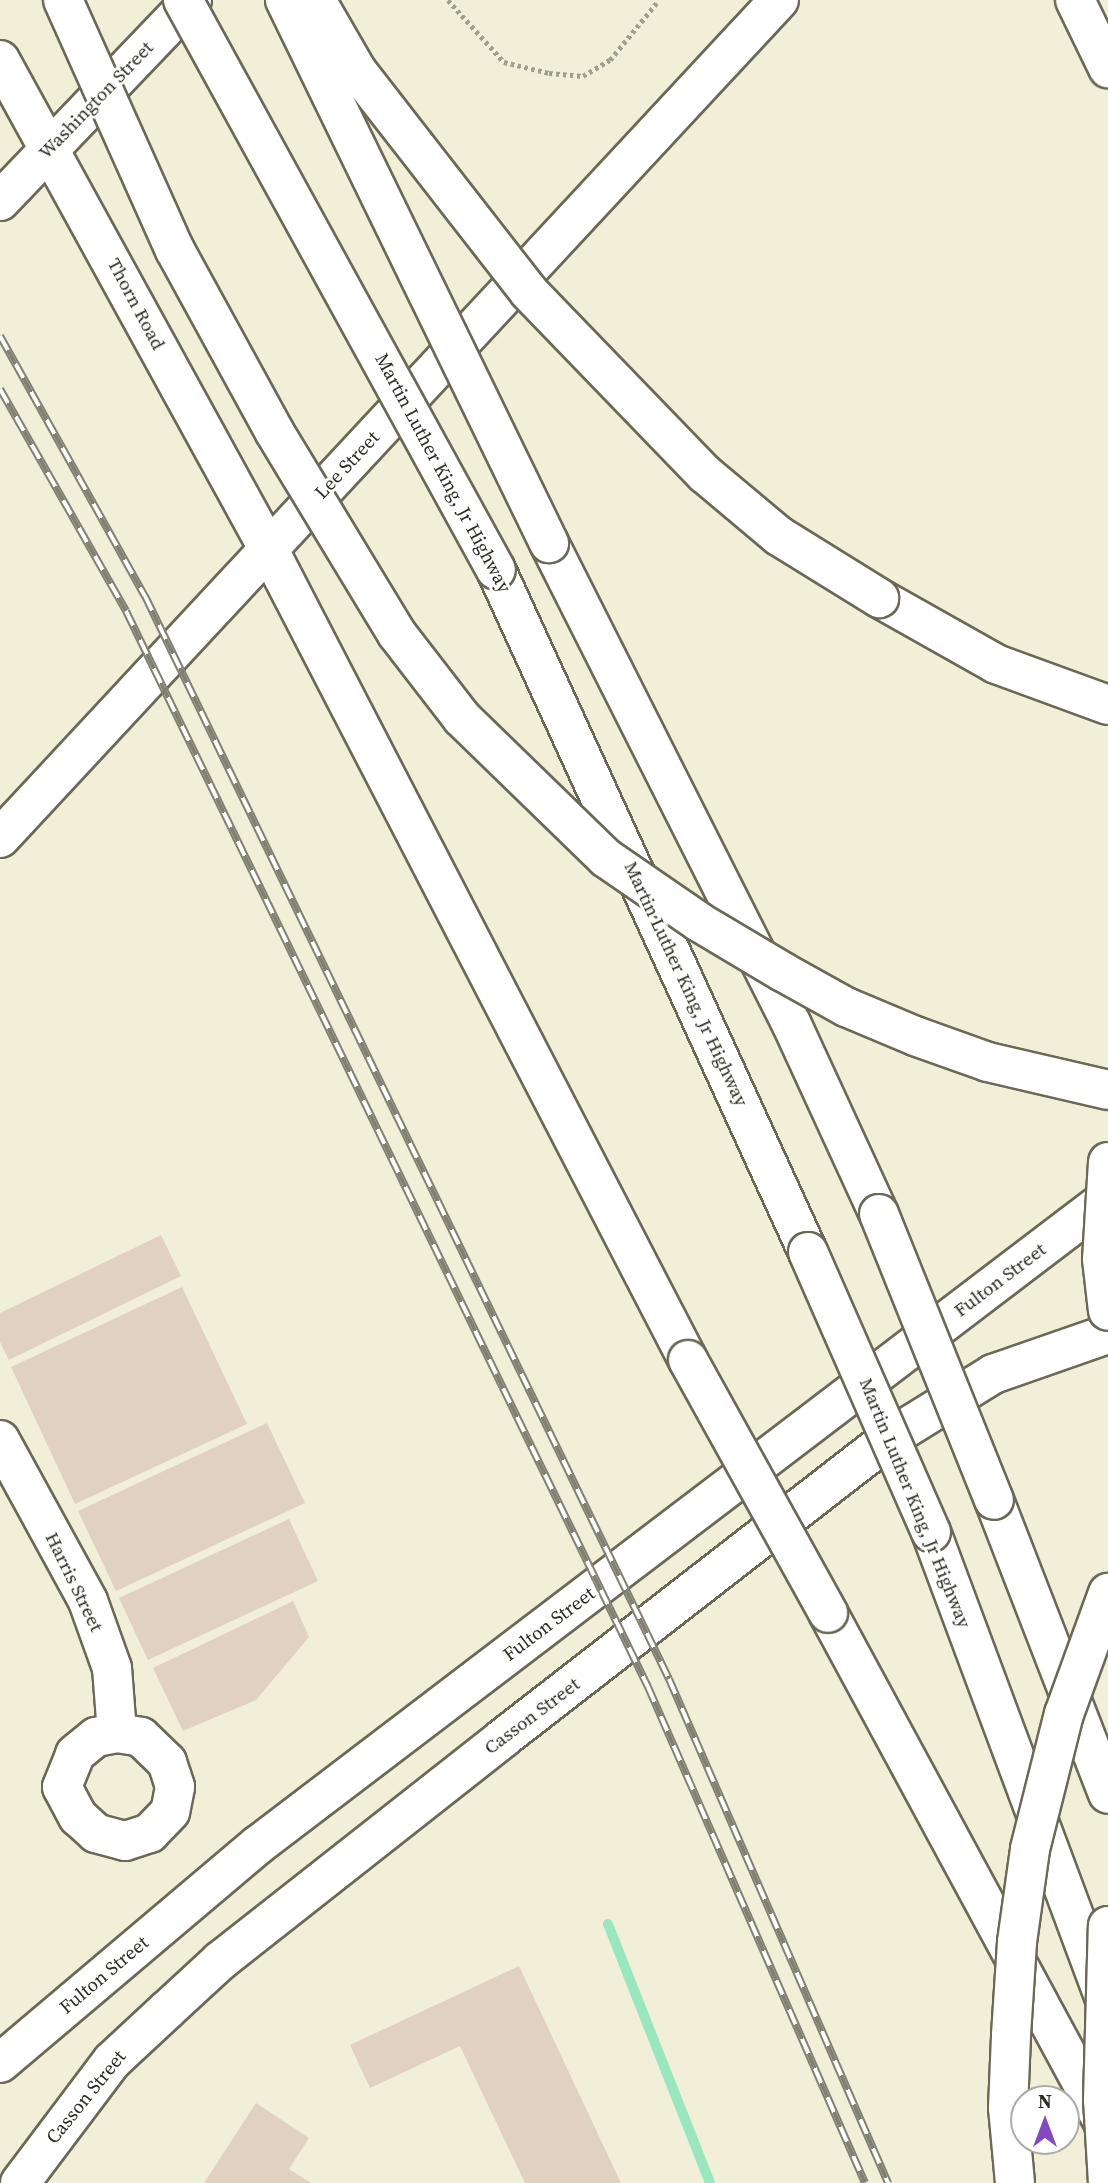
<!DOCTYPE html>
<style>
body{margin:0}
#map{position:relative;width:1108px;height:2183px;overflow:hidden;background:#f2efd9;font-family:"Source Serif 4",serif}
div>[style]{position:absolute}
.stream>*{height:10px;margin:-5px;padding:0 5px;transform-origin:5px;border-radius:5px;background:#9ae6bf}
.building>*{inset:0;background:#e1d1c1}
.path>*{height:4.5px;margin-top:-2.25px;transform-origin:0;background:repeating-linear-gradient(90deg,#a09e8e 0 3.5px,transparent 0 7px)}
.roads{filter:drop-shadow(2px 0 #6b6856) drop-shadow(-2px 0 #6b6856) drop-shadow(0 2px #6b6856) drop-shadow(0 -2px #6b6856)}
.street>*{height:38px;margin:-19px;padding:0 19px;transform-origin:19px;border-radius:19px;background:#fff}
.secondary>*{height:38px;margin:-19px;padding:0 19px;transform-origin:19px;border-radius:19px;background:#fff}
.primary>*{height:38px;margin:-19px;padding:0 19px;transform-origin:19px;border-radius:19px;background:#fff}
.highway>*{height:38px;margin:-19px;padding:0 19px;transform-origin:19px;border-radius:19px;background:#fff}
.rail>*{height:8px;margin-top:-4px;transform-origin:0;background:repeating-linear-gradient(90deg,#fff 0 16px,#828072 0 32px);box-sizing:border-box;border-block:2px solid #828072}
.bridges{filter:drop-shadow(2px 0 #6b6856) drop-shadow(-2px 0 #6b6856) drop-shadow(0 2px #6b6856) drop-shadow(0 -2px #6b6856)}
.highway-bridge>*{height:38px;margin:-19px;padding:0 19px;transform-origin:19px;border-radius:19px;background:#fff}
span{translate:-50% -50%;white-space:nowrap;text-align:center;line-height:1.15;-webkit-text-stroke:6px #fff;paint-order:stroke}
.street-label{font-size:19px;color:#2c2a22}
.north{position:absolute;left:1010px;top:2085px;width:70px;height:70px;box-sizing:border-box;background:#fff;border:2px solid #abaaa7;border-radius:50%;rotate:0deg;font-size:19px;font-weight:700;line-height:28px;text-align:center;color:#2c2a22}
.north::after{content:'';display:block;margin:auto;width:24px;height:32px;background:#8549bf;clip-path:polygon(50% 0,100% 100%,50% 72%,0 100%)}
</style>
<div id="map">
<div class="stream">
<div style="left:608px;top:1924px;width:278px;rotate:68.5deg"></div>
</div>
<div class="building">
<div style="clip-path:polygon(161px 1235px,181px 1276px,9px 1360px,0 1342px,0 1313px)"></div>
<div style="clip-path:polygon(182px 1287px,247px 1424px,75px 1504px,11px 1367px)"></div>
<div style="clip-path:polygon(267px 1423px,305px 1503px,116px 1591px,78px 1511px)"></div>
<div style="clip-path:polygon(289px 1519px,318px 1581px,148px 1660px,119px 1598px)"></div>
<div style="clip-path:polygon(293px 1601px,309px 1637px,256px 1700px,183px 1731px,153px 1668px)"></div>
<div style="clip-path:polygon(519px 1966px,621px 2183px,525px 2183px,460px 2046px,370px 2088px,350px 2045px)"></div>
<div style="clip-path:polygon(256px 2103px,309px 2138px,289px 2169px,311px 2183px,204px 2183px)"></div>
</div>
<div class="path">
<div style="left:448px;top:0;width:84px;rotate:47.9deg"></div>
<div style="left:504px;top:62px;width:46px;rotate:13.7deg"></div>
<div style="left:549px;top:73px;width:34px;rotate:5deg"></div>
<div style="left:583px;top:76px;width:31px;rotate:-31deg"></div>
<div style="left:610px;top:60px;width:77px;rotate:-50.8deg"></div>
</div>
<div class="roads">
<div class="street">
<div style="left:0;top:201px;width:278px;rotate:-46.3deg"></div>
<div style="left:0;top:838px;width:1144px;rotate:-47.09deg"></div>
<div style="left:0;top:1440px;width:183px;rotate:61.3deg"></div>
<div style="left:88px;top:1601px;width:71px;rotate:70.3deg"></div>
<div style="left:112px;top:1668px;width:65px;rotate:85.6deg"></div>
<div style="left:117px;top:1733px;width:24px;rotate:9deg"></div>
<div style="left:141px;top:1737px;width:36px;rotate:44deg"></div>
<div style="left:167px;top:1762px;width:26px;rotate:72deg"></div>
<div style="left:175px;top:1787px;width:25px;rotate:101deg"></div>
<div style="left:170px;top:1812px;width:29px;rotate:134deg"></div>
<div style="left:150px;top:1833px;width:26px;rotate:162deg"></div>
<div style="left:125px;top:1841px;width:30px;rotate:-165deg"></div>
<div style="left:96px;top:1833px;width:24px;rotate:-138deg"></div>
<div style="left:78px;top:1817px;width:34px;rotate:-118deg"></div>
<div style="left:62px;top:1787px;width:35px;rotate:-68deg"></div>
<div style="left:75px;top:1754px;width:27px;rotate:-39deg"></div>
<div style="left:96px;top:1737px;width:21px;rotate:-11deg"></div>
</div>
<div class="secondary">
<div style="left:0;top:60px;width:559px;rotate:61.23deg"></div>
</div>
<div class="primary">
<div style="left:0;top:2063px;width:338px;rotate:-40.2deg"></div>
<div style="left:258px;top:1845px;width:1068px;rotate:-37.28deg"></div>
<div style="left:20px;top:2183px;width:153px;rotate:-53deg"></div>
<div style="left:112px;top:2061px;width:76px;rotate:-42.9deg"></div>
<div style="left:168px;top:2009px;width:71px;rotate:-42.7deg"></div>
<div style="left:220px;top:1961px;width:360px;rotate:-38.2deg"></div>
<div style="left:503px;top:1738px;width:493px;rotate:-37.8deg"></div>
<div style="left:893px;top:1436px;width:118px;rotate:-31.8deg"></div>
<div style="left:993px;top:1374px;width:122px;rotate:-19.2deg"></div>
</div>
<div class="highway">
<div style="left:1075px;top:0;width:76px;rotate:64.1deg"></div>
<div style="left:549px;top:543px;width:540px;rotate:63.25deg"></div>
<div style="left:792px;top:1025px;width:208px;rotate:65.3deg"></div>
<div style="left:269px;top:550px;width:912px;rotate:62.65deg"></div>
<div style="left:496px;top:570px;width:750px;rotate:65.42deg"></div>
<div style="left:879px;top:598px;width:134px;rotate:29.4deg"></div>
<div style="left:996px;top:664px;width:119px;rotate:20.1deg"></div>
<div style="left:994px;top:1500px;width:315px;rotate:68.8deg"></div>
<div style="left:931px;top:1532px;width:502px;rotate:69.58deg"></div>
<div style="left:828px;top:1613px;width:589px;rotate:61.61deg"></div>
</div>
</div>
<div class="rail">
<div style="left:0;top:336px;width:298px;rotate:60.9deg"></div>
<div style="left:145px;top:596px;width:1203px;rotate:64.18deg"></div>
<div style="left:669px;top:1679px;width:550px;rotate:66.51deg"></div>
<div style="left:0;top:389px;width:255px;rotate:60.4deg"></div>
<div style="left:126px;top:611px;width:1196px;rotate:64.12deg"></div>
<div style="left:648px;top:1687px;width:541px;rotate:66.37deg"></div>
</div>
<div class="bridges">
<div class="highway-bridge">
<div style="left:63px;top:0;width:274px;rotate:65.9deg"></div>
<div style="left:175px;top:250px;width:206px;rotate:61.3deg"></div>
<div style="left:274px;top:431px;width:237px;rotate:58.8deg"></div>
<div style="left:397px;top:634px;width:106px;rotate:52.3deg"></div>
<div style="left:462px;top:718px;width:201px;rotate:44.2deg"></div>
<div style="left:606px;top:858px;width:113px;rotate:34.5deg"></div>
<div style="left:699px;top:922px;width:98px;rotate:30.8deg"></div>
<div style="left:783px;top:972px;width:72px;rotate:29.1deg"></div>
<div style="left:846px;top:1007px;width:75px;rotate:22.8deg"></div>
<div style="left:915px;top:1036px;width:77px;rotate:19.6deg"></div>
<div style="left:988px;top:1062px;width:123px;rotate:13.1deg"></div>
<div style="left:183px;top:0;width:650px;rotate:61.23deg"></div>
<div style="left:285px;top:0;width:604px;rotate:64.07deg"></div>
<div style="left:316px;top:0;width:82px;rotate:60deg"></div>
<div style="left:357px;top:71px;width:280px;rotate:52.1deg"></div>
<div style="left:529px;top:292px;width:253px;rotate:46deg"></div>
<div style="left:705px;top:474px;width:97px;rotate:40deg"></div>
<div style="left:779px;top:536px;width:118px;rotate:31.8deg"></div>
<div style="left:1108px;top:1162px;width:97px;rotate:93.5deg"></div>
<div style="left:1102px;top:1259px;width:52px;rotate:83.4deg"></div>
<div style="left:879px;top:1214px;width:308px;rotate:68.1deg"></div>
<div style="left:808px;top:1252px;width:306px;rotate:66.3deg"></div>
<div style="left:688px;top:1360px;width:289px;rotate:61deg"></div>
<div style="left:1015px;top:2183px;width:75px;rotate:-95.3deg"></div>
<div style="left:1008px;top:2108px;width:73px;rotate:-87.6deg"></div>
<div style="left:1011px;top:2035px;width:93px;rotate:-86.3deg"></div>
<div style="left:1017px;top:1942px;width:94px;rotate:-82deg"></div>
<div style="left:1030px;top:1849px;width:139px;rotate:-75.9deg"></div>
<div style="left:1064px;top:1714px;width:129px;rotate:-70deg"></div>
<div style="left:1108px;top:2183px;width:83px;rotate:-93.4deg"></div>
<div style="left:1103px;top:2100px;width:174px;rotate:-88.4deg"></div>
</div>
</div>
<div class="street-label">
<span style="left:96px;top:100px;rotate:-46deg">Washington Street</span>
<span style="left:136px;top:304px;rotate:62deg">Thorn Road</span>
<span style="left:347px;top:465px;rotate:-47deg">Lee Street</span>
<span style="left:443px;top:473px;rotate:62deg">Martin Luther King, Jr Highway</span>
<span style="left:686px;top:984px;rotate:65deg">Martin Luther King, Jr Highway</span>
<span style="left:1000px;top:1280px;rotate:-37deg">Fulton Street</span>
<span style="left:915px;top:1503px;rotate:68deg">Martin Luther King, Jr Highway</span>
<span style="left:74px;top:1582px;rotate:64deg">Harris Street</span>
<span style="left:549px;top:1624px;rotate:-37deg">Fulton Street</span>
<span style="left:532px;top:1716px;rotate:-37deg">Casson Street</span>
<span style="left:104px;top:1975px;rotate:-40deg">Fulton Street</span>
<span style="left:86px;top:2097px;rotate:-51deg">Casson Street</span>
</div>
<div class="north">N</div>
</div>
